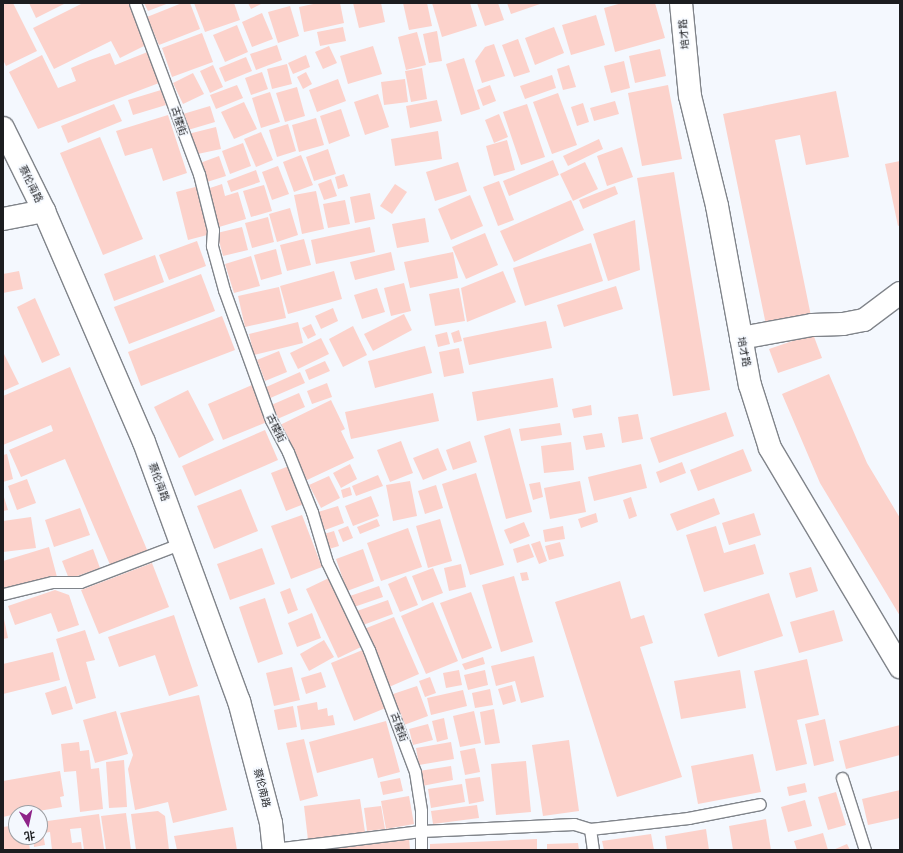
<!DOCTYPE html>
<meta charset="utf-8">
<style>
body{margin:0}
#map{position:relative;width:903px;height:853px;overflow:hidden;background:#f4f8fe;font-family:"PT Serif","Noto Sans SC",serif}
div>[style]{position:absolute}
.building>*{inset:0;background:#fcd2cb}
.roads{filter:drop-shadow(1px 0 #80848a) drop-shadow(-1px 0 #80848a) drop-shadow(0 1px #80848a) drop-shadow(0 -1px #80848a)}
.service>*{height:11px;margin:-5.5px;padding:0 5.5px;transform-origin:5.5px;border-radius:5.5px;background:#fff}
.minor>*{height:22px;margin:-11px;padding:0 11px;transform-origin:11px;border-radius:11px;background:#fff}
.tertiary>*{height:22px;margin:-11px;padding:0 11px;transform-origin:11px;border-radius:11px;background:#fff}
.secondary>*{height:22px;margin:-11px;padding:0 11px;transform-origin:11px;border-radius:11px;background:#fff}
span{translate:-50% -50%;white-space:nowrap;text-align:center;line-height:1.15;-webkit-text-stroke:3px #f4f8fe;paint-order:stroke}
.street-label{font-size:10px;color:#1c1d20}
.frame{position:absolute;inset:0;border:4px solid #1c1d20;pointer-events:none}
.north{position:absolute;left:8px;top:805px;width:40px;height:40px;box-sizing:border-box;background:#f4f8fe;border:1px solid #9ea0a5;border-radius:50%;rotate:171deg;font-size:11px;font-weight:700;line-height:16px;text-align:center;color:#1c1d20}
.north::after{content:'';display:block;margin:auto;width:14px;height:18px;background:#8e2489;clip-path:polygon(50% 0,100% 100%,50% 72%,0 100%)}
</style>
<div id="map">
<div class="building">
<div style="clip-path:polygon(3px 3px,13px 3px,37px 51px,6px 66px,3px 60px)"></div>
<div style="clip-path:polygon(29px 3px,66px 3px,36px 18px)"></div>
<div style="clip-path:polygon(83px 3px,130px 3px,146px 45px,120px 58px,111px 41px,54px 69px,33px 28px)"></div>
<div style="clip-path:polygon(144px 3px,169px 3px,148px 11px)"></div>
<div style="clip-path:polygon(182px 3px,190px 3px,200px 29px,159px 45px,147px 17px)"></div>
<div style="clip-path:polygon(194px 3px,234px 3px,240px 20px,205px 32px)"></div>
<div style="clip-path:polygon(248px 3px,263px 3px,251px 9px)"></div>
<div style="clip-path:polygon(318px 3px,340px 3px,344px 23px,304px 32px,299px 7px)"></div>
<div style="clip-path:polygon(353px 3px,381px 3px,385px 22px,359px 28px)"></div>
<div style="clip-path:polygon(403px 3px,427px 3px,432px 26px,409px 30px)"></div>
<div style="clip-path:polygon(432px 3px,470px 3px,477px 26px,442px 37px)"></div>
<div style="clip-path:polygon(477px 3px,498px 3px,504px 20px,485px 26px)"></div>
<div style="clip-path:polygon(507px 3px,543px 3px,511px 14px)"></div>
<div style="clip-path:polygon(622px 3px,655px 3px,665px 38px,615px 52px,604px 8px)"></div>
<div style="clip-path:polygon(290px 6px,299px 36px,278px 43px,268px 12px)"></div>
<div style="clip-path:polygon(262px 13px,273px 39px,252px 47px,242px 22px)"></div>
<div style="clip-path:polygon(596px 15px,605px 45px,571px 55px,562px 25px)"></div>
<div style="clip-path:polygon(237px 25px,248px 52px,225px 62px,213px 35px)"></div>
<div style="clip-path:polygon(343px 27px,346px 41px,320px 46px,317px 32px)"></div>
<div style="clip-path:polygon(554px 27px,564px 53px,535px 65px,525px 38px)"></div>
<div style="clip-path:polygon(437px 31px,442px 61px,429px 63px,423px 34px)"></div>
<div style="clip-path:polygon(417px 32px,426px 65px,406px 70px,398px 37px)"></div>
<div style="clip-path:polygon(202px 33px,213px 62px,172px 77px,162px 48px)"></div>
<div style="clip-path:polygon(518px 39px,530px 72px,514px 77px,502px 45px)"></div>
<div style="clip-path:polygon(494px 44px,505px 76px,482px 83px,475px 61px,485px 47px)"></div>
<div style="clip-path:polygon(277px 45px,282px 60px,256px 70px,250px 54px)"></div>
<div style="clip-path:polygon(329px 46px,337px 63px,323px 69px,315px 52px)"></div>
<div style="clip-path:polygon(373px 46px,382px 74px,348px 84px,340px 56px)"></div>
<div style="clip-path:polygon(660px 49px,666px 76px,635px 83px,629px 56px)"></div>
<div style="clip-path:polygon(150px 51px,159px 83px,38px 129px,9px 72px,42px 55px,58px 88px,76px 81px,71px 68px,90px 60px,110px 53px,115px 65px)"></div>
<div style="clip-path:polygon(306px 55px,310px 67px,293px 74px,288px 63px)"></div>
<div style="clip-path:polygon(246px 57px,252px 71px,225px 82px,219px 68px)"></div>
<div style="clip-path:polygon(464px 58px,480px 109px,461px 115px,446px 64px)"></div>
<div style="clip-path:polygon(624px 61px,630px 88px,611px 93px,604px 66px)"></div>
<div style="clip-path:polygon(287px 64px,292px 84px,272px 89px,267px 69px)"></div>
<div style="clip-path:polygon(213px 65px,223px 87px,210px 93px,200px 71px)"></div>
<div style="clip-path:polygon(569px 65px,576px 87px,563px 90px,557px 69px)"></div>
<div style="clip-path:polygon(422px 68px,427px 99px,411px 102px,405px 71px)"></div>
<div style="clip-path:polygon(262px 72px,268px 89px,251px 95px,245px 78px)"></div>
<div style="clip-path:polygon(306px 72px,312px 84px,303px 89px,297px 77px)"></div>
<div style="clip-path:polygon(193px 73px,204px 94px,183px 104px,173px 83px)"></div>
<div style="clip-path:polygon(552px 75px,556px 88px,525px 99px,520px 86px)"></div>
<div style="clip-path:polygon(338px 79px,346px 101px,317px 112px,309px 90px)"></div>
<div style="clip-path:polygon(405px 79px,408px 102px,384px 105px,381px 82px)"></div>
<div style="clip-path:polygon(237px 85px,243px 98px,216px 109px,210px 95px)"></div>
<div style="clip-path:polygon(490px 85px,496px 101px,483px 106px,477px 90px)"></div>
<div style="clip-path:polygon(668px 85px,682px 159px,642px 166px,628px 93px)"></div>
<div style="clip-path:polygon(297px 87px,305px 116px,285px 122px,276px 93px)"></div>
<div style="clip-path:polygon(161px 90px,166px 105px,133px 115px,128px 100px)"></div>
<div style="clip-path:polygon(836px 91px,849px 157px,806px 165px,800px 135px,775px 140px,811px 316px,766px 325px,723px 114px)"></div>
<div style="clip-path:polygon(270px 92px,280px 122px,261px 128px,252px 98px)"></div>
<div style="clip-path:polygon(558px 93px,577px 145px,552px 154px,533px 102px)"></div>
<div style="clip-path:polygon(378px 94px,389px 127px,365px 135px,354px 102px)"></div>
<div style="clip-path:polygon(437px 100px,442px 121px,410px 128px,406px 106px)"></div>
<div style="clip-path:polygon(615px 101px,619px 114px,594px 121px,590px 108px)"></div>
<div style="clip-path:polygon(244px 102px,257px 129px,234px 139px,221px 112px)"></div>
<div style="clip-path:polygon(583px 103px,589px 122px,577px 126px,571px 107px)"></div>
<div style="clip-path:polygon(114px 104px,122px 121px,68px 143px,61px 126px)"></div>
<div style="clip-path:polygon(527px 104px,545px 157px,521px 165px,503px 112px)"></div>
<div style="clip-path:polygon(210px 106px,215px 122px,188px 130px,183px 114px)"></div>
<div style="clip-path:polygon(341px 109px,350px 136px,329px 144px,320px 116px)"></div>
<div style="clip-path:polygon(499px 114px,508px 137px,494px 143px,485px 120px)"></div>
<div style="clip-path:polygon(168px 115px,187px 173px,163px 181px,152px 148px,125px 156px,116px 131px)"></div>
<div style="clip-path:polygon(316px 118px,324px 145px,299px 152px,292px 125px)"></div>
<div style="clip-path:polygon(288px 124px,296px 151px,277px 157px,269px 130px)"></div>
<div style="clip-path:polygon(216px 127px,221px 149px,193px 155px,188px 134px)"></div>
<div style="clip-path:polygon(438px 131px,442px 159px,395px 166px,391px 139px)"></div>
<div style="clip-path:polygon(261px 132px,273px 160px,256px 167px,244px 139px)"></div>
<div style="clip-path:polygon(100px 137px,143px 239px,103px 255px,60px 153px)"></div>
<div style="clip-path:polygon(599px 139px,603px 149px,568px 166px,563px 156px)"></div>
<div style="clip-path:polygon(507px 140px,515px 170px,494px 176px,486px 146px)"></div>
<div style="clip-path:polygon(243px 143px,251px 166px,230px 174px,222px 151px)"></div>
<div style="clip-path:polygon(622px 147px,633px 177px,607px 186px,597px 156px)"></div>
<div style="clip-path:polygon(328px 149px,336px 174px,314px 181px,306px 157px)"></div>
<div style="clip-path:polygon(301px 155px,313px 185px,294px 192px,283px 162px)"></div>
<div style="clip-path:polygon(219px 156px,226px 176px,207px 182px,200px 163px)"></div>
<div style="clip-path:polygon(553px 160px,559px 175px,509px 196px,503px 181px)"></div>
<div style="clip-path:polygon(900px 161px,900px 225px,898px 226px,885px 164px)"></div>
<div style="clip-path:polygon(458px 162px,467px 191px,435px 201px,426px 172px)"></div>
<div style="clip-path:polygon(585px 162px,598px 189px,573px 201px,560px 174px)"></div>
<div style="clip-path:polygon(278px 166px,289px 194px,272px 200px,262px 172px)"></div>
<div style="clip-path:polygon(256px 170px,260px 182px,231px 192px,227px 181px)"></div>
<div style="clip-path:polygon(674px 172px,710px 390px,673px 396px,637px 178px)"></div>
<div style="clip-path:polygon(344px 174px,348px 186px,338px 189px,335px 177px)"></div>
<div style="clip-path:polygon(331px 179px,337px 196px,324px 200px,318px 184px)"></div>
<div style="clip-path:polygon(499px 181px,514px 220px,498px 226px,483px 187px)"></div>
<div style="clip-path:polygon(222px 184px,225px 196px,238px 192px,246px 219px,219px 227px,207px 189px)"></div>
<div style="clip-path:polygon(395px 184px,407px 192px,392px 214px,380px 206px)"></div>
<div style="clip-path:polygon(264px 185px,272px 211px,251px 217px,243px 191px)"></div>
<div style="clip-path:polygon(199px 186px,211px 234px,188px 240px,176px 192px)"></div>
<div style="clip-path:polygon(615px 186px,618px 194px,583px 209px,579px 200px)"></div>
<div style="clip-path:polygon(316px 191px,324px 229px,302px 234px,294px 195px)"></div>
<div style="clip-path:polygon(370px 193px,375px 219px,355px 223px,350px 197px)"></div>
<div style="clip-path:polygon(470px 195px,483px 226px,451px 240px,438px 209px)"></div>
<div style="clip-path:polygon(345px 200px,350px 224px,328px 228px,323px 204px)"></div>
<div style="clip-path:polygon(571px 200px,584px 230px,514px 262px,500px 231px)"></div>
<div style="clip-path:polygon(290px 208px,298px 235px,277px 242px,269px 214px)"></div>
<div style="clip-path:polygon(268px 217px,274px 242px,252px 248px,245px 223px)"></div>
<div style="clip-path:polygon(425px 218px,429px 242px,397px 248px,392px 224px)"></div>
<div style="clip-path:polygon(635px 220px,640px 270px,608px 281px,593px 234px)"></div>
<div style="clip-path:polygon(242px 227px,248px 250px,223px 256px,217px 233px)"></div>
<div style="clip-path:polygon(370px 227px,375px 252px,316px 264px,311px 240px)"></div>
<div style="clip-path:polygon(485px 233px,498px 265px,466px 279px,452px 247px)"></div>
<div style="clip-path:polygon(304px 239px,311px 265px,287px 271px,280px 245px)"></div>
<div style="clip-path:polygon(197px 241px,206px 266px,169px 280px,159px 255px)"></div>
<div style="clip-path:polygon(591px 243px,603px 281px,525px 306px,513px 268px)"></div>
<div style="clip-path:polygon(276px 249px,282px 274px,261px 280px,254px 255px)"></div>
<div style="clip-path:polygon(391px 252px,395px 270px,355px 280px,350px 262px)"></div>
<div style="clip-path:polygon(453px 252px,458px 278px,410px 288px,404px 262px)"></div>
<div style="clip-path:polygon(155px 255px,164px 282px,114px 301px,104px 274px)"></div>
<div style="clip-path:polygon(251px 256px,260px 286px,234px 293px,225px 264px)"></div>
<div style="clip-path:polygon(19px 271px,23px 289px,3px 293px,3px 274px)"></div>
<div style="clip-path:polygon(334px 271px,342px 299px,288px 314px,280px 286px)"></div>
<div style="clip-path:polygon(503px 271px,516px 302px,467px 322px,461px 288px)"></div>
<div style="clip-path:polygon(201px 274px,215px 311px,129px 344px,114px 307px)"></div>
<div style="clip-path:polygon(404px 283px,411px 311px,391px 316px,384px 288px)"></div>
<div style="clip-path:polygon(616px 286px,623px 309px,564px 327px,557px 305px)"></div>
<div style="clip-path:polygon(279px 287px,286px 318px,245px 327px,238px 296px)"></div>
<div style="clip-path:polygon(377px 288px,385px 312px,362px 319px,354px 295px)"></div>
<div style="clip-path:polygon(459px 288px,465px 321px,435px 326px,429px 294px)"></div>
<div style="clip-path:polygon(35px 298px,60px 355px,42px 363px,17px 307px)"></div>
<div style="clip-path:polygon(333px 308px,338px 321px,321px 329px,315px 316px)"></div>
<div style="clip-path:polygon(404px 314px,412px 330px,373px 351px,364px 334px)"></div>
<div style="clip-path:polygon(222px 316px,235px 350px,141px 386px,128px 352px)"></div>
<div style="clip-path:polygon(546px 321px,552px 348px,469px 365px,463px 338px)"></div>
<div style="clip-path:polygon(298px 322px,303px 343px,254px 355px,249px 334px)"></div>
<div style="clip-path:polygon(311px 324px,316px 335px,308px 339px,302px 328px)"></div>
<div style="clip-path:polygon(353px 326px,367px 355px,343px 367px,329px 339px)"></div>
<div style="clip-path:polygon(459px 330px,462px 341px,454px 343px,451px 333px)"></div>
<div style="clip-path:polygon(447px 332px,450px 344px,438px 347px,435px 335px)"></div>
<div style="clip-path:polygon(813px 334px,822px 358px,778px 373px,769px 349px)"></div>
<div style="clip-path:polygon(321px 338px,329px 354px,298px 369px,290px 353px)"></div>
<div style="clip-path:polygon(425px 346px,432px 373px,375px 388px,368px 361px)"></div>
<div style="clip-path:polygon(459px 348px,464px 373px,444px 377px,439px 352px)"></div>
<div style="clip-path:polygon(279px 351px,287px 372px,265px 381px,257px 360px)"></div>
<div style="clip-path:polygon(3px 352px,19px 384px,3px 391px)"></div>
<div style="clip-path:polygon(325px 361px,330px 371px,309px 380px,305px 370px)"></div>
<div style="clip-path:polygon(70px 367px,148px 552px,111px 567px,65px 459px,21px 477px,9px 450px,53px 431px,51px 425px,3px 445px,3px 396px)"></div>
<div style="clip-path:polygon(300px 372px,305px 383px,268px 399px,264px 388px)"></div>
<div style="clip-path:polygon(829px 374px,867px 463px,900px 518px,900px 616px,820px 483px,782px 394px)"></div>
<div style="clip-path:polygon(553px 378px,558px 407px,477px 421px,472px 392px)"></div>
<div style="clip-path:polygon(327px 383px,332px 397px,312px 404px,307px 391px)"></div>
<div style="clip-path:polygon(252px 385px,267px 422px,223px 440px,208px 404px)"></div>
<div style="clip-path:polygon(188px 390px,214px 440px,179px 458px,154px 407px)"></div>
<div style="clip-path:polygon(299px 393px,305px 407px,275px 420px,269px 406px)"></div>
<div style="clip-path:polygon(433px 393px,439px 421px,351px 439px,345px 412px)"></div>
<div style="clip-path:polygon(331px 400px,345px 429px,341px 431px,354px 458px,307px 480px,280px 425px)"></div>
<div style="clip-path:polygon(591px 405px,592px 415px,574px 418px,572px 409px)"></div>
<div style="clip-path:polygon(726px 412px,734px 436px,659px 463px,650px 438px)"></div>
<div style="clip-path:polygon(638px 414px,643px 439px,622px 443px,618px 417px)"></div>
<div style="clip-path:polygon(560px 423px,562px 435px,521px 441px,519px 429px)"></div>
<div style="clip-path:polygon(510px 428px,532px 512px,506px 519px,484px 436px)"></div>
<div style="clip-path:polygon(265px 430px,278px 460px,195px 496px,182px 466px)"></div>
<div style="clip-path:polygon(602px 433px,605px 447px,586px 450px,583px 436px)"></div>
<div style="clip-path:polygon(401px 441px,413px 473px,390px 482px,377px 450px)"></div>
<div style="clip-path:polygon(470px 441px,477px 462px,453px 470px,446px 450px)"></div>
<div style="clip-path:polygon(571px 442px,574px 470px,544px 473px,541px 446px)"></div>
<div style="clip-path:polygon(438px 448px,447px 470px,423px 480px,413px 458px)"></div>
<div style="clip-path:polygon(743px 449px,752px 471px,698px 491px,690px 470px)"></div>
<div style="clip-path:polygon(7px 454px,13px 479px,3px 482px,3px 455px)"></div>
<div style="clip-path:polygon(682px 462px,686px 473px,660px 483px,656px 472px)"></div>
<div style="clip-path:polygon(350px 464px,357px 479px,341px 488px,333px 473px)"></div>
<div style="clip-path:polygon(641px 464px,647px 488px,594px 501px,588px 477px)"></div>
<div style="clip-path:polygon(289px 466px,304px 504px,286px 511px,271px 473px)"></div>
<div style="clip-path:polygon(476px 473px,504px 565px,470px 575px,442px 484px)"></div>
<div style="clip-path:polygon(378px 475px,383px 486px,356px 496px,352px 486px)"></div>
<div style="clip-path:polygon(329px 476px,340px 498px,321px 508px,309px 485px)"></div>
<div style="clip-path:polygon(27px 479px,36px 503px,17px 510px,8px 486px)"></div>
<div style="clip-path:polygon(410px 481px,417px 516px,393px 521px,386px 485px)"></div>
<div style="clip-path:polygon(580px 481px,586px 512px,550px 519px,544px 488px)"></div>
<div style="clip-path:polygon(540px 482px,543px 497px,533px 500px,529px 484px)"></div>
<div style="clip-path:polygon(436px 485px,443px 508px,425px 514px,418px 491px)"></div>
<div style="clip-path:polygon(350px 487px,352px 495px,343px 498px,341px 490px)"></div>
<div style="clip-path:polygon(241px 489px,258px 531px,214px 549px,197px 506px)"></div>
<div style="clip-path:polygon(3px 494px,8px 510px,3px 511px)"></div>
<div style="clip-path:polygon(371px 496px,379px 516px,353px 526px,345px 506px)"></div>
<div style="clip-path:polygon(631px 497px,637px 516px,629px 519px,623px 500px)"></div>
<div style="clip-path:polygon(714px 498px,720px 514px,677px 531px,670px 514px)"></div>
<div style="clip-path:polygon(338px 506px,344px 523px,325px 530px,318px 512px)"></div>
<div style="clip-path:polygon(80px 508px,90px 535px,54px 547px,45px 520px)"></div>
<div style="clip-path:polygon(596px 513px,598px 522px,581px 528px,578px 519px)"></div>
<div style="clip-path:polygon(754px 513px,761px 535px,729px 545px,722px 523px)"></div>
<div style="clip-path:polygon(302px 515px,322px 567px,291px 579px,271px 526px)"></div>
<div style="clip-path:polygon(31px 517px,36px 548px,3px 552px,3px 521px)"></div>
<div style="clip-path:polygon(377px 519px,380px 526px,360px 534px,357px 527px)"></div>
<div style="clip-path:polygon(440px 519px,452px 561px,428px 568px,416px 526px)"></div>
<div style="clip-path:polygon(524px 522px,530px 536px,510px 544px,504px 530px)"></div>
<div style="clip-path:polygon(348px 526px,353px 538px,343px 542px,338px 530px)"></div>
<div style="clip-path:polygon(563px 526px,565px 539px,545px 542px,543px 530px)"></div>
<div style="clip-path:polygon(716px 526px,724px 553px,755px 544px,764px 574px,704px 592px,686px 535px)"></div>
<div style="clip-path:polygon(408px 528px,422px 567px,381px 581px,367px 543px)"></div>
<div style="clip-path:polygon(334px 531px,339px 546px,329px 549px,324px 534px)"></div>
<div style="clip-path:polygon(540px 541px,547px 561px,539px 564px,531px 544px)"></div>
<div style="clip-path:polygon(560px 542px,564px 556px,549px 560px,545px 546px)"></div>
<div style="clip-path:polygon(529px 544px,534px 557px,517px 563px,513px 549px)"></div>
<div style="clip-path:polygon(49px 547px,57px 577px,3px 592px,3px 561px)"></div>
<div style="clip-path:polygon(262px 548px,275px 584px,230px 600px,217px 564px)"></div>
<div style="clip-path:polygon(93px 549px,100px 568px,69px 579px,62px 561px)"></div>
<div style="clip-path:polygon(363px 549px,374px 581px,347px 591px,336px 559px)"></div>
<div style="clip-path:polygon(152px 563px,169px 607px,99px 634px,81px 590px)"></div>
<div style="clip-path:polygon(461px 564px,466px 587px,449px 591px,444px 568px)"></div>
<div style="clip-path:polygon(811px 567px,818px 591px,796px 598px,789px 573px)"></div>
<div style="clip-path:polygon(433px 568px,443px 593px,422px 601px,412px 576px)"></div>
<div style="clip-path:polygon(527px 572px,529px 580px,522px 581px,520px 573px)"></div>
<div style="clip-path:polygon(406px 576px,418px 605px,400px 612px,388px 584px)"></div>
<div style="clip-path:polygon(514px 576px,533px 642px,501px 652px,482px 585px)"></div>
<div style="clip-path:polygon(329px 578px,361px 647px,338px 658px,306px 589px)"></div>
<div style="clip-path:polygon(620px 581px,631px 619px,644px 615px,653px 643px,640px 647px,682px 777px,617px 797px,555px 602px)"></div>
<div style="clip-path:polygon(379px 586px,383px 597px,354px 607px,350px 596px)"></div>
<div style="clip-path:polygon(290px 588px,298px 610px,288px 614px,280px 592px)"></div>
<div style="clip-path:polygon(55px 590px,69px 595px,79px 625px,58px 632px,51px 613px,15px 625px,8px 606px)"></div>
<div style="clip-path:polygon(471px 592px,492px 648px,462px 659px,440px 603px)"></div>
<div style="clip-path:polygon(769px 593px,783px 636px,718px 657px,704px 614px)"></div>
<div style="clip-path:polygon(265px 598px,283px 654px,258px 663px,239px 607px)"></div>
<div style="clip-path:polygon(388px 600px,393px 614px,363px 625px,357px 611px)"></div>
<div style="clip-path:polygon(433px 602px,458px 661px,426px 674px,401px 616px)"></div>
<div style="clip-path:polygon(834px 610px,843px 641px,799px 653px,790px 622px)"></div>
<div style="clip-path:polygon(312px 613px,321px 638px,297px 647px,288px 623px)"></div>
<div style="clip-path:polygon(174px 615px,198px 686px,169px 696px,155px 655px,119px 667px,108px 637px)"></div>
<div style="clip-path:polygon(394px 617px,419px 674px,389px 687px,364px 629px)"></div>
<div style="clip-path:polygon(4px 619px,8px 638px,3px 639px,3px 620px)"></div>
<div style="clip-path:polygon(85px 630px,95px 660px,86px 662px,96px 698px,76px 704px,56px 639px)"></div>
<div style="clip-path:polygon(324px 640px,334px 657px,309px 671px,300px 654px)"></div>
<div style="clip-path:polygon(365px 649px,388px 707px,354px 721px,331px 663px)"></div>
<div style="clip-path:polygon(53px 652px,60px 680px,3px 694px,3px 664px)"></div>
<div style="clip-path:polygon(534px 656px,544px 697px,521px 703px,515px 681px,496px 686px,491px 666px)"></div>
<div style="clip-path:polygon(483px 657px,485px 664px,465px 670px,462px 664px)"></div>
<div style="clip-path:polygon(807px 659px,819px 715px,797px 720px,807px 764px,776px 771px,754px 671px)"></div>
<div style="clip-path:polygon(292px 667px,300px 700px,274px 706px,266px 673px)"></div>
<div style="clip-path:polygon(459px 670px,462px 685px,446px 688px,443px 673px)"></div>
<div style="clip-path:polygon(485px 670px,488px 685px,468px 690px,464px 675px)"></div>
<div style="clip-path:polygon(740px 670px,746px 708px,681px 719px,674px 681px)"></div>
<div style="clip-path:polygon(321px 672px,326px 687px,306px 694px,301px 678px)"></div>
<div style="clip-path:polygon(430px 677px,436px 693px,425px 697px,419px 681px)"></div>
<div style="clip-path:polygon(512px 685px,516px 701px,503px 705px,498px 689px)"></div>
<div style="clip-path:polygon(66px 686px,73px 709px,52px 715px,45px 693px)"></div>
<div style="clip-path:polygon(417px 686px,428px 716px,404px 725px,393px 694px)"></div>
<div style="clip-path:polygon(490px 689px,493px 705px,475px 708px,472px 693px)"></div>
<div style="clip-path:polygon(463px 690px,467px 706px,431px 715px,427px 698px)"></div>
<div style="clip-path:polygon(199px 695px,227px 810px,173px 823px,168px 802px,135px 810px,128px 769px,133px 755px,120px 713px)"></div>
<div style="clip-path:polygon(317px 702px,318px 710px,327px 708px,328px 716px,333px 715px,335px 725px,301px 730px,297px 706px)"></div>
<div style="clip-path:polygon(293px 706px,297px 727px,278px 730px,274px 710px)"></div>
<div style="clip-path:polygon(494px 709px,500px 743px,485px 745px,480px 712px)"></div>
<div style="clip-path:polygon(116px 711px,128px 754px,95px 763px,83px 720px)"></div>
<div style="clip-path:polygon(474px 711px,481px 743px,460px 747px,453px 716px)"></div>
<div style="clip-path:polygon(444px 718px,448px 739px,437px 742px,432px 721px)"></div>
<div style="clip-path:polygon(825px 719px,834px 761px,814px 766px,805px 724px)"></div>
<div style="clip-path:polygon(386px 721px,400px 772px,378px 778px,373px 758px,317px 773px,309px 742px)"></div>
<div style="clip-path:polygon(428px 724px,433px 740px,413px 745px,409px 729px)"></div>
<div style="clip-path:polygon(900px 725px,900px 755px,846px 769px,839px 741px)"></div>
<div style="clip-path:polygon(304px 739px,318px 796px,300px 801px,286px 743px)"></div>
<div style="clip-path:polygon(569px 740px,579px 811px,543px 816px,532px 745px)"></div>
<div style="clip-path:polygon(79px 742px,80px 751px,89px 750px,91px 769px,99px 768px,103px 809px,80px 812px,76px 771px,64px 772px,61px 744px)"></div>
<div style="clip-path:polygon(451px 742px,454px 759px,419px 765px,416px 748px)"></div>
<div style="clip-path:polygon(475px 748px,480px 772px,465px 775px,460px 751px)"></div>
<div style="clip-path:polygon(753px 754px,761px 792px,698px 804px,691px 766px)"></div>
<div style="clip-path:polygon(124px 760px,127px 807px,109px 808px,106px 762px)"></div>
<div style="clip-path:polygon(526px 761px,531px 812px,496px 815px,491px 764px)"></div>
<div style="clip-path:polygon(451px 766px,453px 780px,422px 786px,419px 771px)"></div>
<div style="clip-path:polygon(60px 771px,64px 796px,60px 797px,62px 807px,27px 813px,26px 808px,20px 809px,20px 813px,3px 817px,3px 781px)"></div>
<div style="clip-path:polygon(480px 777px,484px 801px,469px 804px,465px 779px)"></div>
<div style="clip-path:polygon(400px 778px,403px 791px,383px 795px,380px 782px)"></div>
<div style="clip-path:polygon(805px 783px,807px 792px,789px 796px,787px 787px)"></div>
<div style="clip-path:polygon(462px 784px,465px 802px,431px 808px,428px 789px)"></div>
<div style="clip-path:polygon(900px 790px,900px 818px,868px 825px,862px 799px)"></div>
<div style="clip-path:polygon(836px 792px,846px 825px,828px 830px,818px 797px)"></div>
<div style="clip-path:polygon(409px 796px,414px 824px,386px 829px,381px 801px)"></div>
<div style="clip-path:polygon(360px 799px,365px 832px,308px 840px,304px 806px)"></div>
<div style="clip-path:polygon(805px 800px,812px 826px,788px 832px,781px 807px)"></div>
<div style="clip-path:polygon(477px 805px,479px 818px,433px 824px,431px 811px)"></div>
<div style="clip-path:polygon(381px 806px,385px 829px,367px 831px,364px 808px)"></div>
<div style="clip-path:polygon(158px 811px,165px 816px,169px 850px,136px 850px,131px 814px)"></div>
<div style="clip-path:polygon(126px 813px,131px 850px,106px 850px,101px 816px)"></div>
<div style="clip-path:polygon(99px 814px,104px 849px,84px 850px,81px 828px,70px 829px,72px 843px,81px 842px,82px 850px,52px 850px,50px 832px,43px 833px,45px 845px,34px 847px,33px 837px,40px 837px,40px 822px)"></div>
<div style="clip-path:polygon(766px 819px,771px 850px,733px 850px,729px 826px)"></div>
<div style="clip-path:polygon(16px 825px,16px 837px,28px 837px,30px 850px,3px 850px,3px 827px)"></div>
<div style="clip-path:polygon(233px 827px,237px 850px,177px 850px,174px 836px)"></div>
<div style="clip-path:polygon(706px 829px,709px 850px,667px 850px,665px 836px)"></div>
<div style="clip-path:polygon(823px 833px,828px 850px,797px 850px,794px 841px)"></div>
<div style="clip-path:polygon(651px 834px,654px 850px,604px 850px,602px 841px)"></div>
<div style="clip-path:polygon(409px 838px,410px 850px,330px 850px,330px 849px)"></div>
<div style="clip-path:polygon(537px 839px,537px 850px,430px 850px,430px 844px)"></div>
<div style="clip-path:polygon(578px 843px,579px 850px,547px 850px,547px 844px)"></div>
<div style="clip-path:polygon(847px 844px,850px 850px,833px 850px)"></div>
</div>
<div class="roads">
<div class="service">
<div style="left:135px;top:3px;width:183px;rotate:69.5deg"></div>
<div style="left:199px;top:174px;width:58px;rotate:76deg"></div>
<div style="left:213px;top:230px;width:16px;rotate:94deg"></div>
<div style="left:212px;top:246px;width:46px;rotate:74.7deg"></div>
<div style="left:224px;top:290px;width:138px;rotate:70.1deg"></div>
<div style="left:271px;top:420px;width:36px;rotate:62deg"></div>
<div style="left:288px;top:452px;width:65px;rotate:68.2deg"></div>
<div style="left:312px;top:512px;width:52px;rotate:73.3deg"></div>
<div style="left:327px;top:562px;width:98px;rotate:64.5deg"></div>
<div style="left:369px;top:650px;width:130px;rotate:69.3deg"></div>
<div style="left:415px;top:772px;width:39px;rotate:81deg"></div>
<div style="left:421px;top:811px;width:39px;rotate:90deg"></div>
<div style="left:3px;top:594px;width:50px;rotate:-13.8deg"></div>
<div style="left:52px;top:582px;width:28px"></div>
<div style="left:80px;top:582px;width:109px;rotate:-20.9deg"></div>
<div style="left:842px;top:778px;width:76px;rotate:72.3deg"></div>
<div style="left:590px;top:829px;width:21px;rotate:82deg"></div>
<div style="left:274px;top:849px;width:148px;rotate:-7deg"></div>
<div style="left:421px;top:831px;width:153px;rotate:-2.6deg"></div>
<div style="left:574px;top:824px;width:17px;rotate:17deg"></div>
<div style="left:590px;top:829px;width:99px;rotate:-6.4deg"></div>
<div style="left:688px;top:818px;width:73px;rotate:-11deg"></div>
</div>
<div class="minor">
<div style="left:741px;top:338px;width:72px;rotate:-10.4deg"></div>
<div style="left:812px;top:325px;width:31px;rotate:-2deg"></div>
<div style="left:843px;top:324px;width:21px;rotate:-11deg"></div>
<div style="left:864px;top:320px;width:45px;rotate:-36.9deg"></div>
</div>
<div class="tertiary">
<div style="left:681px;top:3px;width:93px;rotate:84.5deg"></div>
<div style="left:690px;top:96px;width:113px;rotate:76.2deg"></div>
<div style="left:717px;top:206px;width:182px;rotate:79.6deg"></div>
<div style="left:750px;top:385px;width:66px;rotate:72.4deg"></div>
<div style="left:770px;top:448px;width:255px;rotate:59.3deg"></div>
</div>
<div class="secondary">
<div style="left:3px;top:128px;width:93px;rotate:63.7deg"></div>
<div style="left:44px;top:211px;width:252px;rotate:66.6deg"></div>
<div style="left:144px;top:442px;width:276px;rotate:69.9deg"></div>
<div style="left:239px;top:701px;width:126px;rotate:75.3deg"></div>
<div style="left:271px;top:823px;width:27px;rotate:84deg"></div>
<div style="left:3px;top:219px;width:42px;rotate:-11deg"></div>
</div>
</div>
<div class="street-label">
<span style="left:684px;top:34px;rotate:-95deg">培才路</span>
<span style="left:179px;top:121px;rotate:72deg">古楼街</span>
<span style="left:31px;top:184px;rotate:64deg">蔡伦南路</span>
<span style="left:744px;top:352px;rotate:79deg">培才路</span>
<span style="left:276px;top:428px;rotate:64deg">古楼街</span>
<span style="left:159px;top:482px;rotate:70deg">蔡伦南路</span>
<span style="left:399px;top:727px;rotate:70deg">古楼街</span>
<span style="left:262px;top:788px;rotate:76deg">蔡伦南路</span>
</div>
<div class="frame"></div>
<div class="north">北</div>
</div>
